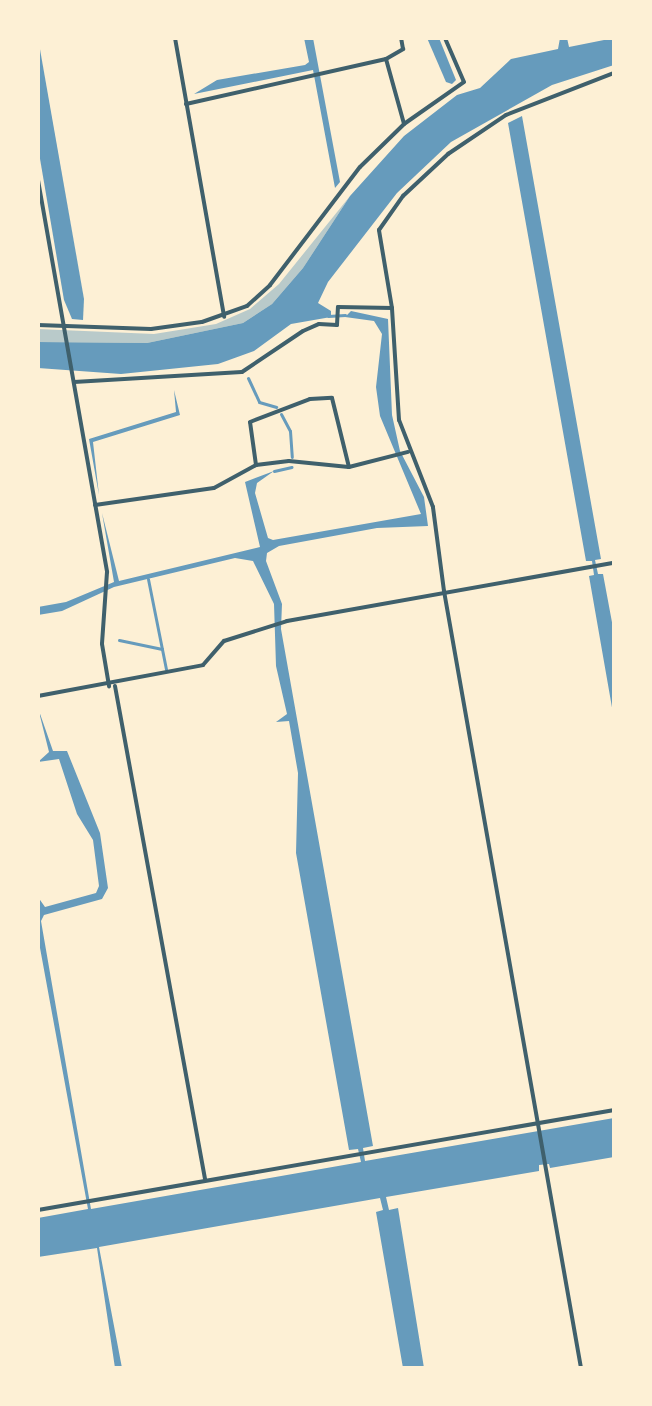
<!DOCTYPE html>
<style>
body{margin:0}
#map{position:relative;width:652px;height:1406px;overflow:hidden;background:#fdf0d5;font-family:Poppins,sans-serif}
div>[style]{position:absolute}
.green>*{inset:0;background:#b9caca}
.water>*{inset:0;background:#669bbc}
.stream>*{height:3px;margin:-1.5px;padding:0 1.5px;transform-origin:1.5px;border-radius:1.5px;background:#669bbc}
.minor>*{height:4px;margin:-2px;padding:0 2px;transform-origin:2px;border-radius:2px;background:#3f606c}
span{translate:-50% -50%;white-space:nowrap;text-align:center;line-height:1.15;-webkit-text-stroke:7px #fdf0d5;paint-order:stroke}
.frame{position:absolute;inset:0;border:40px solid #fdf0d5;pointer-events:none}
</style>
<div id="map">
<div class="green">
<div style="clip-path:polygon(350px 196px,303px 268px,272px 304px,243px 323px,147px 343px,38px 342px,38px 329px,154px 334px,216px 324px,250px 309px,279px 284px)"></div>
</div>
<div class="water">
<div style="clip-path:polygon(38px 38px,84px 299px,83px 320px,72px 319px,64px 300px,38px 147px)"></div>
<div style="clip-path:polygon(304px 38px,313px 38px,340px 182px,335px 188px,313px 70px,194px 94px,217px 80px,305px 65px,309px 62px)"></div>
<div style="clip-path:polygon(427px 38px,439px 38px,456px 80px,452px 84px,446px 82px)"></div>
<div style="clip-path:polygon(560px 38px,567px 38px,569px 47px,614px 38px,614px 65px,552px 85px,451px 142px,397px 193px,328px 282px,318px 303px,331px 311px,331px 317px,291px 324px,254px 351px,218px 364px,121px 374px,38px 368px,38px 342px,147px 343px,243px 323px,272px 304px,303px 268px,350px 196px,404px 136px,457px 95px,480px 88px,511px 59px,558px 49px)"></div>
<div style="clip-path:polygon(522px 116px,601px 559px,595px 560px,598px 574px,603px 574px,614px 633px,614px 719px,589px 576px,594px 575px,592px 561px,586px 561px,508px 123px)"></div>
<div style="clip-path:polygon(351px 311px,388px 319px,392px 415px,400px 451px,424px 497px,428px 526px,377px 528px,279px 546px,267px 553px,266px 561px,282px 604px,281px 629px,373px 1146px,363px 1148px,365px 1161px,614px 1118px,614px 1157px,550px 1168px,549px 1164px,539px 1165px,539px 1171px,386px 1197px,389px 1210px,398px 1208px,424px 1368px,403px 1368px,376px 1212px,383px 1210px,380px 1198px,99px 1247px,122px 1368px,115px 1368px,97px 1248px,38px 1257px,38px 1218px,88px 1209px,38px 937px,38px 897px,45px 907px,96px 893px,99px 886px,93px 840px,77px 814px,59px 759px,38px 762px,49px 752px,38px 708px,53px 751px,67px 751px,100px 833px,108px 888px,102px 899px,44px 915px,41px 921px,91px 1209px,361px 1162px,358px 1149px,349px 1150px,296px 853px,298px 773px,289px 721px,276px 722px,287px 714px,276px 666px,274px 604px,253px 561px,235px 558px,114px 587px,62px 611px,38px 615px,38px 607px,66px 602px,114px 582px,102px 513px,119px 581px,260px 547px,245px 482px,274px 471px,257px 483px,255px 493px,268px 538px,273px 540px,421px 514px,380px 416px,376px 387px,382px 334px,374px 321px,345px 317px)"></div>
<div style="clip-path:polygon(174px 390px,180px 415px,93px 442px,99px 495px,89px 439px,176px 412px)"></div>
</div>
<div class="stream">
<div style="left:328px;top:316px;width:17px;rotate:-3deg"></div>
<div style="left:248px;top:378px;width:26px;rotate:65deg"></div>
<div style="left:259px;top:402px;width:18px;rotate:16deg"></div>
<div style="left:281px;top:414px;width:19px;rotate:62deg"></div>
<div style="left:290px;top:431px;width:26px;rotate:86deg"></div>
<div style="left:274px;top:471px;width:18px;rotate:-13deg"></div>
<div style="left:148px;top:579px;width:92px;rotate:78.7deg"></div>
<div style="left:119px;top:640px;width:44px;rotate:11.8deg"></div>
</div>
<div class="minor">
<div style="left:175px;top:38px;width:283px;rotate:80deg"></div>
<div style="left:204px;top:38px;width:29px"></div>
<div style="left:386px;top:59px;width:20px;rotate:-30deg"></div>
<div style="left:403px;top:49px;width:11px;rotate:-100deg"></div>
<div style="left:186px;top:104px;width:205px;rotate:-12.7deg"></div>
<div style="left:386px;top:59px;width:67px;rotate:74.5deg"></div>
<div style="left:38px;top:180px;width:398px;rotate:80deg"></div>
<div style="left:107px;top:572px;width:72px;rotate:94deg"></div>
<div style="left:102px;top:644px;width:43px;rotate:80.5deg"></div>
<div style="left:38px;top:325px;width:113px;rotate:2deg"></div>
<div style="left:151px;top:329px;width:51px;rotate:-7.8deg"></div>
<div style="left:202px;top:322px;width:48px;rotate:-19.6deg"></div>
<div style="left:247px;top:306px;width:31px;rotate:-42deg"></div>
<div style="left:270px;top:285px;width:148px;rotate:-52.7deg"></div>
<div style="left:360px;top:167px;width:62px;rotate:-44.3deg"></div>
<div style="left:404px;top:124px;width:73px;rotate:-35deg"></div>
<div style="left:464px;top:82px;width:48px;rotate:-113.4deg"></div>
<div style="left:74px;top:382px;width:168px;rotate:-3.4deg"></div>
<div style="left:242px;top:372px;width:73px;rotate:-33.9deg"></div>
<div style="left:303px;top:331px;width:17px;rotate:-24deg"></div>
<div style="left:319px;top:324px;width:18px;rotate:3deg"></div>
<div style="left:337px;top:325px;width:18px;rotate:-87deg"></div>
<div style="left:338px;top:307px;width:54px;rotate:1.1deg"></div>
<div style="left:256px;top:465px;width:43px;rotate:-97.9deg"></div>
<div style="left:250px;top:422px;width:64px;rotate:-21deg"></div>
<div style="left:310px;top:399px;width:22px;rotate:-3deg"></div>
<div style="left:332px;top:398px;width:71px;rotate:76.2deg"></div>
<div style="left:95px;top:505px;width:120px;rotate:-8.1deg"></div>
<div style="left:214px;top:488px;width:48px;rotate:-28.7deg"></div>
<div style="left:256px;top:465px;width:33px;rotate:-7deg"></div>
<div style="left:289px;top:461px;width:60px;rotate:5.7deg"></div>
<div style="left:349px;top:467px;width:61px;rotate:-14.3deg"></div>
<div style="left:115px;top:686px;width:501px;rotate:79.65deg"></div>
<div style="left:38px;top:696px;width:168px;rotate:-10.6deg"></div>
<div style="left:203px;top:665px;width:32px;rotate:-49deg"></div>
<div style="left:224px;top:641px;width:66px;rotate:-17.6deg"></div>
<div style="left:287px;top:621px;width:332px;rotate:-10.1deg"></div>
<div style="left:38px;top:1210px;width:585px;rotate:-9.85deg"></div>
<div style="left:581px;top:1368px;width:789px;rotate:-100deg"></div>
<div style="left:444px;top:591px;width:85px;rotate:-97.5deg"></div>
<div style="left:433px;top:507px;width:93px;rotate:-111.3deg"></div>
<div style="left:399px;top:420px;width:112px;rotate:-93.6deg"></div>
<div style="left:392px;top:308px;width:79px;rotate:-99.5deg"></div>
<div style="left:379px;top:230px;width:42px;rotate:-54.8deg"></div>
<div style="left:403px;top:196px;width:62px;rotate:-43deg"></div>
<div style="left:448px;top:154px;width:70px;rotate:-33.9deg"></div>
<div style="left:506px;top:115px;width:116px;rotate:-21.3deg"></div>
</div>
<div class="frame"></div>
</div>
